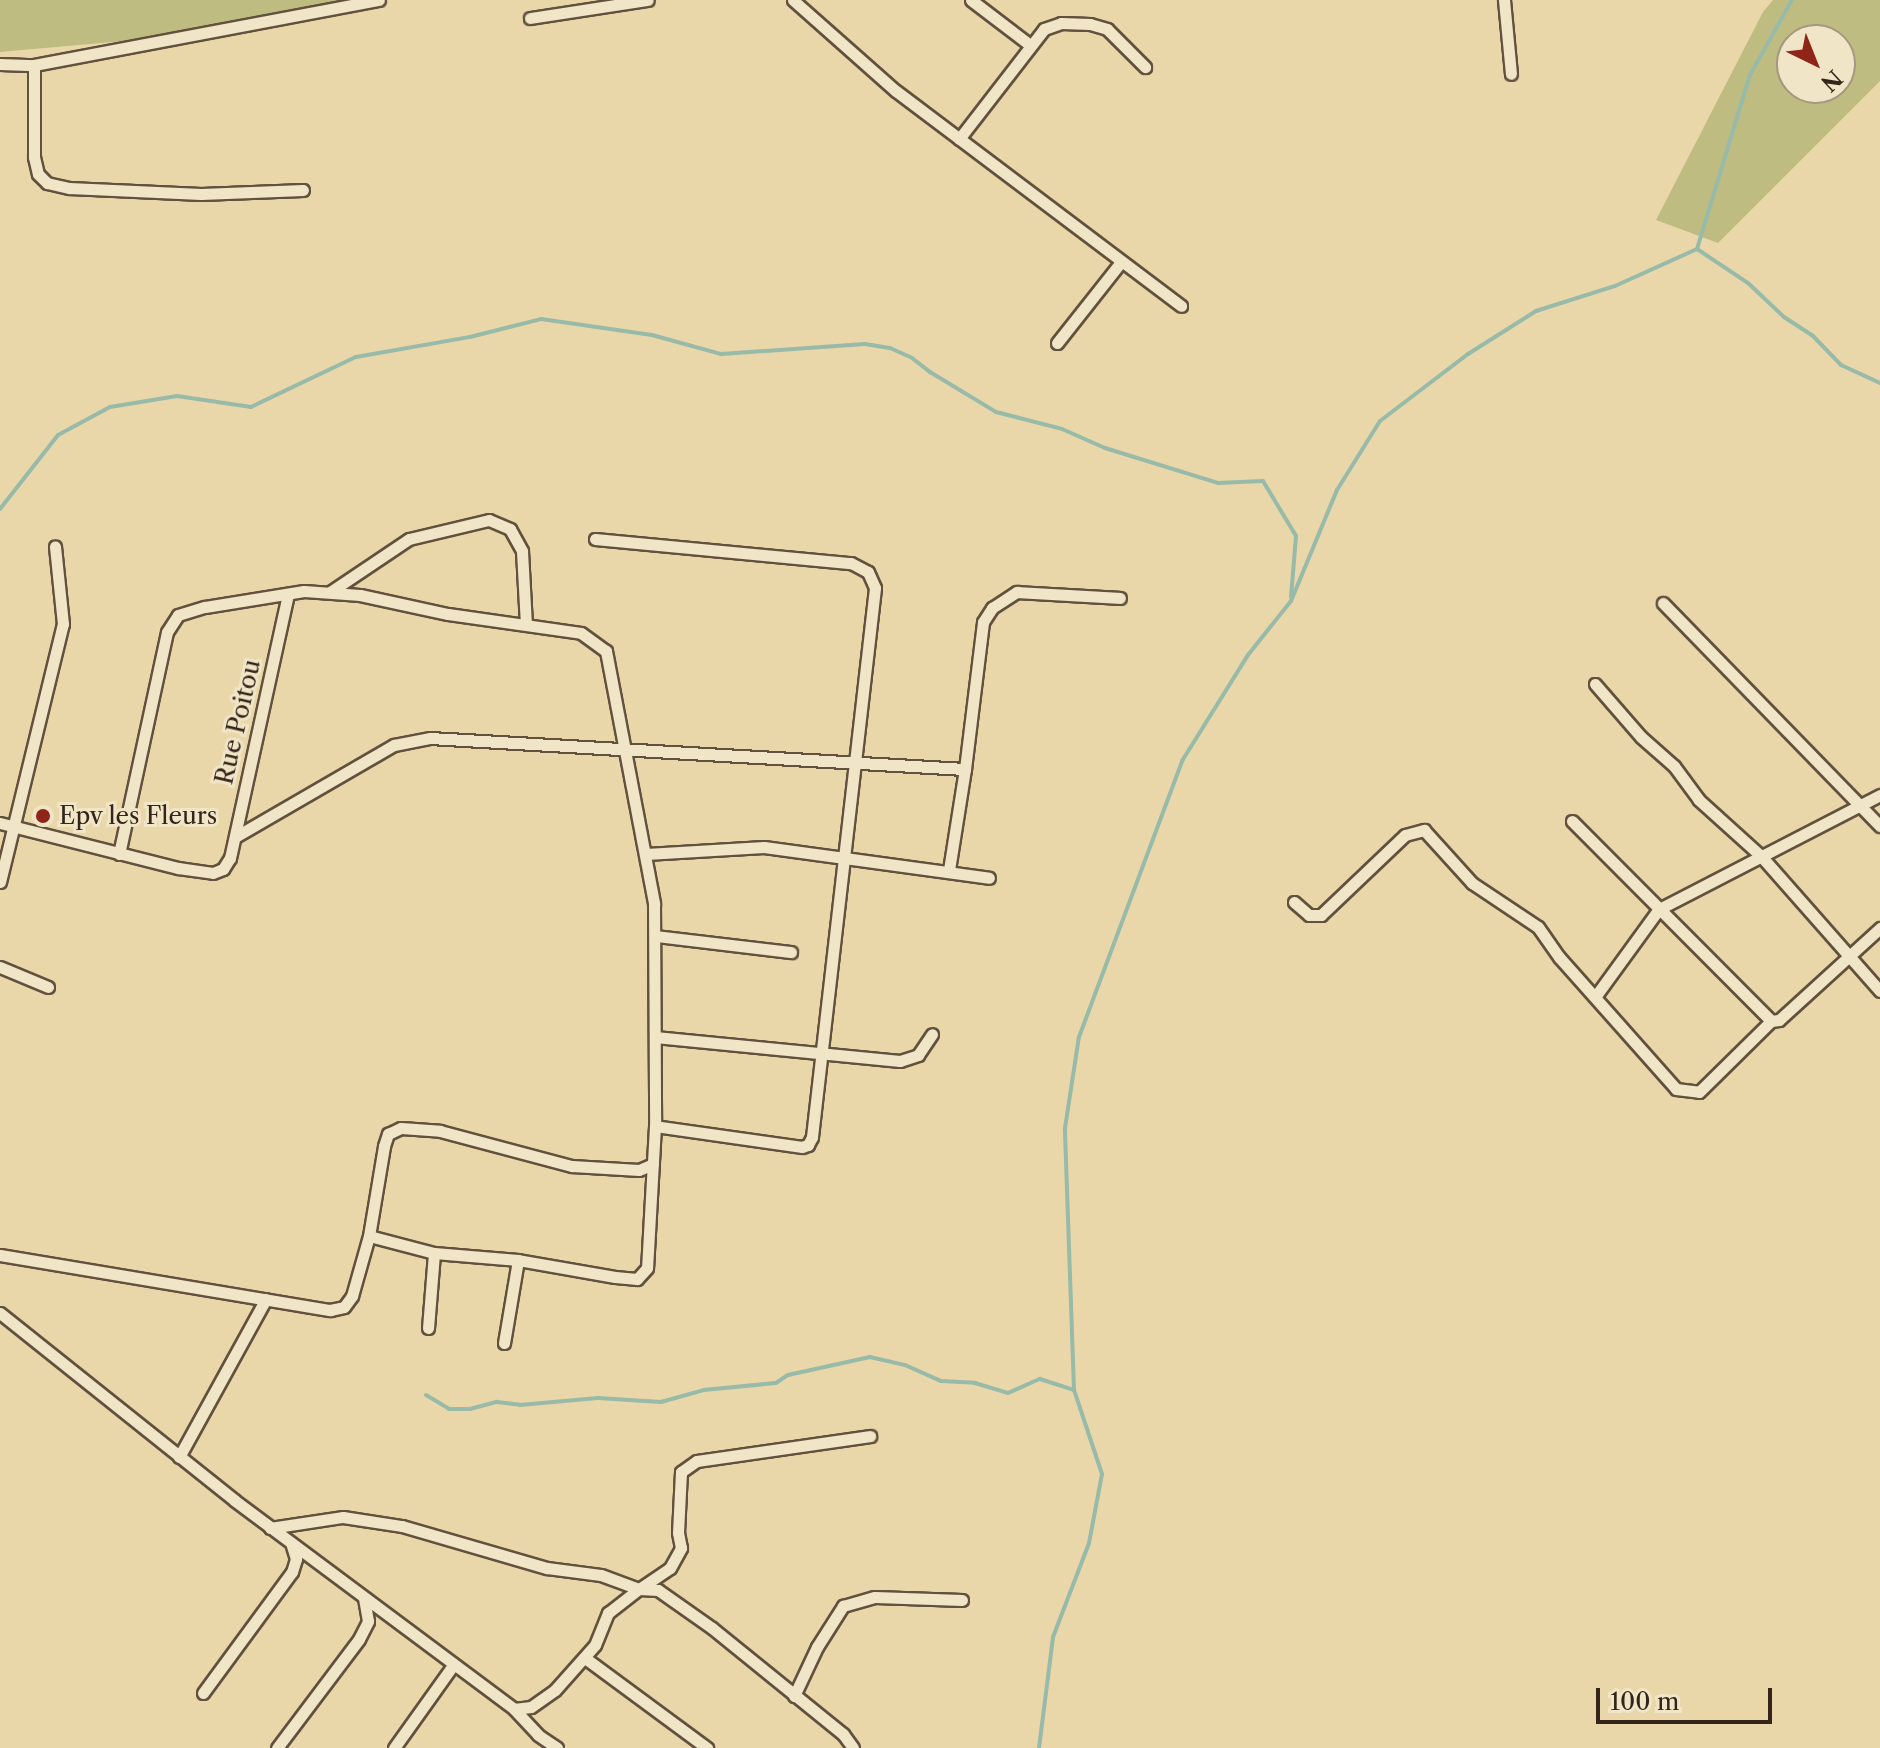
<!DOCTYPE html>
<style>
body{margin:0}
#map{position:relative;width:1880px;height:1748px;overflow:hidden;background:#e9d7a9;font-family:"Libre Caslon Text",serif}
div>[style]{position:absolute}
.green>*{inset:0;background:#bfbc82}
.stream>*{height:4px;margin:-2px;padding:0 2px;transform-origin:2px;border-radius:2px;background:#97baa9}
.roads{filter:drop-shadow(2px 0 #61513d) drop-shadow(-2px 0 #61513d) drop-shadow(0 2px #61513d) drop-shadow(0 -2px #61513d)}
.street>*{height:11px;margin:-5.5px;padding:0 5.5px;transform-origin:5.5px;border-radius:5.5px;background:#f1e5c7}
.dots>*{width:22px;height:22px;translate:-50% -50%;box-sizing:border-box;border:4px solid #f1e5c7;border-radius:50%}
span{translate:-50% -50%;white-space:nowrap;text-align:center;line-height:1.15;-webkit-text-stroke:6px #f1e5c7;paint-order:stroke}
.street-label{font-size:24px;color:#342419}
.poi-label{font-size:24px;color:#342419}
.left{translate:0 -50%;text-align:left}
.north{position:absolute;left:1776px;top:24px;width:80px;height:80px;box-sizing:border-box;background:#f1e5c7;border:2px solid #a59881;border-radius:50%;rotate:137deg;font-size:22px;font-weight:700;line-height:32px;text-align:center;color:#342419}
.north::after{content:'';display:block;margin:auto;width:28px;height:36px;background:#8f2418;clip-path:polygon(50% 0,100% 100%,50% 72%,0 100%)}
.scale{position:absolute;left:1596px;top:1688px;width:176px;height:36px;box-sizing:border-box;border:4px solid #342419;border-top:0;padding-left:10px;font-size:24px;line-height:28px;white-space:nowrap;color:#342419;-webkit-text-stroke:6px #f1e5c7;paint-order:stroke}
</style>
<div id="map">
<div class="green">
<div style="clip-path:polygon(0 0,353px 0,180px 36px,0 52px)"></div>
<div style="clip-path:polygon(evenodd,1773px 0,1880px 0,1880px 81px,1718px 243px,1656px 220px,1763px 12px,1773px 0,1840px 40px,1840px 88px,1792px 88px,1792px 40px,1840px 40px)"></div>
</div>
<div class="stream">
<div style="left:1697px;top:249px;width:61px;rotate:33.7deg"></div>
<div style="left:1748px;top:283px;width:50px;rotate:43.4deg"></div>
<div style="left:1784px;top:317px;width:33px;rotate:33deg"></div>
<div style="left:1812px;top:335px;width:42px;rotate:46deg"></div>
<div style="left:1841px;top:365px;width:43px;rotate:24.8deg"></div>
<div style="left:0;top:509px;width:94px;rotate:-51.9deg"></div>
<div style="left:58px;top:435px;width:59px;rotate:-28.3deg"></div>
<div style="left:110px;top:407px;width:68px;rotate:-9.3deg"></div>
<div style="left:177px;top:396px;width:75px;rotate:8.5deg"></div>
<div style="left:251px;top:407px;width:116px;rotate:-25.5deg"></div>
<div style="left:356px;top:357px;width:116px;rotate:-10deg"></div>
<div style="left:470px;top:337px;width:73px;rotate:-14.2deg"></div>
<div style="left:541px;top:319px;width:112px;rotate:8.2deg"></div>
<div style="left:652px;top:335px;width:72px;rotate:15.4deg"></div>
<div style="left:721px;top:354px;width:144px;rotate:-4deg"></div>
<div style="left:865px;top:344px;width:25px;rotate:9deg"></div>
<div style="left:890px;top:348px;width:24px;rotate:24deg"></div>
<div style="left:912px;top:358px;width:23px;rotate:38deg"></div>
<div style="left:930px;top:372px;width:77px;rotate:31.2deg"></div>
<div style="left:996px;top:412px;width:68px;rotate:14.4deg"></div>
<div style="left:1062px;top:429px;width:47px;rotate:23.8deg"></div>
<div style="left:1105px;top:448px;width:118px;rotate:17.2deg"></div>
<div style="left:1218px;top:483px;width:45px;rotate:-2.5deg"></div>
<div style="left:1263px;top:481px;width:64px;rotate:59deg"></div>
<div style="left:1296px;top:536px;width:61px;rotate:94.7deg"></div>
<div style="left:426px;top:1395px;width:27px;rotate:31deg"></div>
<div style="left:449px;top:1409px;width:21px"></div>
<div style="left:470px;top:1409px;width:28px;rotate:-15deg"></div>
<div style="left:497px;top:1402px;width:23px;rotate:7deg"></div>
<div style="left:520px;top:1405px;width:78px;rotate:-5.1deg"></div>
<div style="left:598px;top:1398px;width:63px;rotate:3.6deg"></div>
<div style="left:661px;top:1402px;width:45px;rotate:-15.6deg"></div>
<div style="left:704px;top:1390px;width:72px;rotate:-5.6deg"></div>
<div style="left:776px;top:1383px;width:14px;rotate:-34deg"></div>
<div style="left:788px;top:1375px;width:84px;rotate:-12.4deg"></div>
<div style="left:870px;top:1357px;width:36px;rotate:13deg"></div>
<div style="left:905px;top:1365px;width:39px;rotate:24deg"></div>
<div style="left:941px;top:1381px;width:34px;rotate:3deg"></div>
<div style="left:975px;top:1383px;width:34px;rotate:17deg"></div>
<div style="left:1008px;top:1393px;width:35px;rotate:-24deg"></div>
<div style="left:1040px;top:1379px;width:36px;rotate:18deg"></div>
<div style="left:1039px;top:1748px;width:112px;rotate:-82.8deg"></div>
<div style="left:1053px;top:1637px;width:101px;rotate:-69deg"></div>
<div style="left:1089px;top:1543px;width:70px;rotate:-79.3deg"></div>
<div style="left:1102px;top:1474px;width:89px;rotate:-108.4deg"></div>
<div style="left:1074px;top:1390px;width:262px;rotate:-92deg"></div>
<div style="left:1065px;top:1128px;width:92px;rotate:-81.3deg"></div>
<div style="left:1079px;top:1037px;width:295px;rotate:-69.5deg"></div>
<div style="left:1182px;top:761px;width:125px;rotate:-58.1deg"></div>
<div style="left:1248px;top:655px;width:69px;rotate:-51.5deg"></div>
<div style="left:1291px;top:601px;width:120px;rotate:-67.5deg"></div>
<div style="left:1337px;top:490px;width:81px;rotate:-58.1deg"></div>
<div style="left:1380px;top:421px;width:111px;rotate:-37.3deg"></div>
<div style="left:1468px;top:354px;width:80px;rotate:-32.3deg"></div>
<div style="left:1536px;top:311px;width:83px;rotate:-17.6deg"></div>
<div style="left:1615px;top:286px;width:90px;rotate:-24.3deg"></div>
<div style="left:1697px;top:249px;width:182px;rotate:-73.1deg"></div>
<div style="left:1750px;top:75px;width:86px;rotate:-60.8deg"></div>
</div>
<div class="roads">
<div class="street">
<div style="left:793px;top:0;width:137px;rotate:41.5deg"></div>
<div style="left:896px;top:91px;width:357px;rotate:37deg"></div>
<div style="left:971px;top:0;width:74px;rotate:37.3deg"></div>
<div style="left:1504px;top:0;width:74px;rotate:84.6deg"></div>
<div style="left:530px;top:18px;width:119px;rotate:-8.7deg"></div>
<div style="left:0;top:64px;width:34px;rotate:2deg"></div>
<div style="left:34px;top:65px;width:92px;rotate:90deg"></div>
<div style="left:34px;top:157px;width:17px;rotate:77deg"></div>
<div style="left:38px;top:174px;width:13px;rotate:45deg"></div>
<div style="left:47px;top:183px;width:23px;rotate:13deg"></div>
<div style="left:69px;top:188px;width:132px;rotate:2.6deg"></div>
<div style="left:201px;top:194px;width:102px;rotate:-2.2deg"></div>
<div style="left:34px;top:65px;width:351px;rotate:-10.7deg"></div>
<div style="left:959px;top:139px;width:139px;rotate:-52.3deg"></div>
<div style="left:1044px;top:29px;width:18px;rotate:-19deg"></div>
<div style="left:1061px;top:23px;width:29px;rotate:2deg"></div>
<div style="left:1090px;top:24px;width:18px;rotate:16deg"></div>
<div style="left:1107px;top:29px;width:54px;rotate:45deg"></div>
<div style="left:1057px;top:343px;width:103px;rotate:-51.7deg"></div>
<div style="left:595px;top:539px;width:257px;rotate:5.4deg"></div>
<div style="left:851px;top:563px;width:19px;rotate:28deg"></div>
<div style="left:868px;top:572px;width:17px;rotate:66deg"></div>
<div style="left:875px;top:588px;width:553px;rotate:96.55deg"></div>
<div style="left:812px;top:1137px;width:9px;rotate:117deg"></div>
<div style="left:808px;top:1145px;width:6px;rotate:162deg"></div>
<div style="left:802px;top:1147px;width:148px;rotate:-171.9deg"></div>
<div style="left:330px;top:592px;width:95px;rotate:-33.9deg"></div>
<div style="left:409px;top:539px;width:82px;rotate:-13.4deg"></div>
<div style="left:489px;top:520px;width:23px;rotate:23deg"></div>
<div style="left:510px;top:529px;width:25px;rotate:61deg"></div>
<div style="left:522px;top:551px;width:73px;rotate:86.9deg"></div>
<div style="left:1663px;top:603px;width:311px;rotate:45.8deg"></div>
<div style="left:1595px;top:684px;width:70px;rotate:49deg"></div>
<div style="left:1641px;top:737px;width:44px;rotate:41.3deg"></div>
<div style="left:1674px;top:766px;width:42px;rotate:53.7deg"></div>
<div style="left:1699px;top:800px;width:84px;rotate:42.1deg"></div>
<div style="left:1761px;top:856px;width:180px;rotate:48.6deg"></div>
<div style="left:1572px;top:821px;width:282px;rotate:45.1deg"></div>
<div style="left:1771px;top:1021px;width:8px;rotate:-7deg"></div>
<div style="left:1779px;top:1020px;width:137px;rotate:-42.3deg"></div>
<div style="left:0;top:823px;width:184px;rotate:14.2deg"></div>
<div style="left:178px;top:868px;width:35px;rotate:8deg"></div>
<div style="left:213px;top:873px;width:11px;rotate:-22deg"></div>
<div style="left:223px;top:869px;width:13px;rotate:-58deg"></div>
<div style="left:230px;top:858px;width:270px;rotate:-77.6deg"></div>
<div style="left:235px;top:837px;width:184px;rotate:-30.1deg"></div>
<div style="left:394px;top:745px;width:37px;rotate:-11deg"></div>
<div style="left:430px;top:738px;width:536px;rotate:3.32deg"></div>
<div style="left:965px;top:769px;width:148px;rotate:-83deg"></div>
<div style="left:983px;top:622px;width:17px;rotate:-57deg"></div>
<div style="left:992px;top:608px;width:30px;rotate:-33deg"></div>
<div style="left:1017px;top:592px;width:103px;rotate:3.3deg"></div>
<div style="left:119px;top:854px;width:227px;rotate:-77.8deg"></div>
<div style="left:167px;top:632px;width:20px;rotate:-57deg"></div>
<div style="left:178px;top:615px;width:28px;rotate:-17deg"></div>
<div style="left:205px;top:607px;width:100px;rotate:-9.2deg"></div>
<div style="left:304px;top:591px;width:56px;rotate:4.1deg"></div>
<div style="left:360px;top:595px;width:90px;rotate:12.2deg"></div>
<div style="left:448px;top:614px;width:134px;rotate:8.1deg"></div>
<div style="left:581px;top:633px;width:31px;rotate:36deg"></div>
<div style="left:606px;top:651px;width:257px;rotate:79.2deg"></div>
<div style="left:654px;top:903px;width:223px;rotate:89.7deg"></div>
<div style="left:655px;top:1126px;width:142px;rotate:93.2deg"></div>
<div style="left:647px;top:1268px;width:15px;rotate:132deg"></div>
<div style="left:637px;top:1279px;width:22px;rotate:-175deg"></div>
<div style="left:615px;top:1277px;width:98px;rotate:-170.1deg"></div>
<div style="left:518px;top:1260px;width:84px;rotate:-175.2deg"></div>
<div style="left:434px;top:1253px;width:67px;rotate:-165.3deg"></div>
<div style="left:646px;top:854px;width:118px;rotate:-3.4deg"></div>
<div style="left:764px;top:847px;width:227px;rotate:7.8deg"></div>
<div style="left:949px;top:870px;width:102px;rotate:-81deg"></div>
<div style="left:0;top:882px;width:266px;rotate:-76.3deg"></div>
<div style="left:63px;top:624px;width:78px;rotate:-95.9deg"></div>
<div style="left:1294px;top:902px;width:20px;rotate:41deg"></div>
<div style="left:1309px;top:915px;width:12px"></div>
<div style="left:1321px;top:915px;width:116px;rotate:-43.6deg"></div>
<div style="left:1405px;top:835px;width:20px;rotate:-15deg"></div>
<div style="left:1424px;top:830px;width:72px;rotate:47.8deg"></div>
<div style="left:1472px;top:883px;width:79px;rotate:33.7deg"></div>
<div style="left:1538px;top:927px;width:37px;rotate:55deg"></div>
<div style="left:1559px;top:957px;width:176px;rotate:48.4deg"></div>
<div style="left:1676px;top:1089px;width:23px;rotate:7deg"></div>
<div style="left:1699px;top:1092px;width:101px;rotate:-44.6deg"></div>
<div style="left:656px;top:936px;width:136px;rotate:6.8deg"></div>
<div style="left:0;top:967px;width:52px;rotate:22.6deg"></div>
<div style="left:1595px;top:997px;width:109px;rotate:-54deg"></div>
<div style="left:1659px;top:909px;width:249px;rotate:-27.3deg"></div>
<div style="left:655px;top:1037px;width:246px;rotate:5.6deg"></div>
<div style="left:900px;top:1061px;width:19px;rotate:-18deg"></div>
<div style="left:918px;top:1055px;width:25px;rotate:-56deg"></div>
<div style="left:0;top:1255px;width:335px;rotate:9.5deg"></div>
<div style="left:330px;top:1310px;width:14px;rotate:-12deg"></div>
<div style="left:344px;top:1307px;width:14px;rotate:-54deg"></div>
<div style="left:352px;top:1296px;width:62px;rotate:-74.2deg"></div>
<div style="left:369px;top:1236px;width:91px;rotate:-80.5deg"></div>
<div style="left:384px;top:1146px;width:13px;rotate:-72deg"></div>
<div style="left:388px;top:1134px;width:14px;rotate:-25deg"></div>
<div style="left:401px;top:1128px;width:39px;rotate:4deg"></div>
<div style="left:440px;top:1131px;width:137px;rotate:14.9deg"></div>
<div style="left:572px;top:1166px;width:67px;rotate:3.4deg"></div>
<div style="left:639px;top:1170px;width:15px;rotate:-23deg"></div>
<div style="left:0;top:1313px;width:300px;rotate:38.6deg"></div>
<div style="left:234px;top:1500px;width:349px;rotate:36.7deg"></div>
<div style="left:514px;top:1709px;width:35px;rotate:47deg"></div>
<div style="left:538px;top:1735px;width:23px;rotate:34deg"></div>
<div style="left:428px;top:1328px;width:75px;rotate:-85.4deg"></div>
<div style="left:504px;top:1343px;width:84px;rotate:-80.4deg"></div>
<div style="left:179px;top:1457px;width:180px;rotate:-61.2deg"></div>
<div style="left:270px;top:1528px;width:74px;rotate:-8.6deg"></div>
<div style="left:343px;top:1517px;width:60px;rotate:8.7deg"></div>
<div style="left:402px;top:1526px;width:151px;rotate:16.2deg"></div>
<div style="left:547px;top:1568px;width:54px;rotate:7.4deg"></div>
<div style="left:601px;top:1575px;width:40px;rotate:20.2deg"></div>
<div style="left:639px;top:1589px;width:37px;rotate:-34deg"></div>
<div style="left:670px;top:1568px;width:23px;rotate:-61deg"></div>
<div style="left:681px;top:1548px;width:15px;rotate:-101deg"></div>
<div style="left:678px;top:1533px;width:61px;rotate:-87.2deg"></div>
<div style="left:681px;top:1472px;width:19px;rotate:-35deg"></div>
<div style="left:697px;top:1461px;width:175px;rotate:-8.2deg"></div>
<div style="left:585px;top:1658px;width:152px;rotate:36.4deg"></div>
<div style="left:203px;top:1693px;width:150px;rotate:-53.7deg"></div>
<div style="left:292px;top:1572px;width:14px;rotate:-73deg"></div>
<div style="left:296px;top:1559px;width:14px;rotate:-107deg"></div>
<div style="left:794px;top:1696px;width:54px;rotate:-64.9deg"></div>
<div style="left:817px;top:1647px;width:49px;rotate:-57.6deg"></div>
<div style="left:843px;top:1606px;width:33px;rotate:-16deg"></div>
<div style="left:875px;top:1597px;width:87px;rotate:2deg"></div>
<div style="left:514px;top:1709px;width:17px;rotate:-7deg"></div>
<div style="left:531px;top:1707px;width:29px;rotate:-35deg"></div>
<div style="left:555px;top:1690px;width:60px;rotate:-48.4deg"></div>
<div style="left:595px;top:1645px;width:35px;rotate:-68deg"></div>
<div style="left:608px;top:1613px;width:39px;rotate:-38deg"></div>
<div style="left:639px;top:1589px;width:19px;rotate:3deg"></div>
<div style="left:658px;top:1590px;width:66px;rotate:35.1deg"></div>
<div style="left:712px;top:1628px;width:169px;rotate:39deg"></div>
<div style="left:843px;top:1734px;width:17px;rotate:54deg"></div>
<div style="left:277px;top:1748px;width:136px;rotate:-53deg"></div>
<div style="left:359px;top:1639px;width:20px;rotate:-63deg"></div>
<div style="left:368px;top:1621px;width:23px;rotate:-100deg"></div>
<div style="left:394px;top:1748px;width:103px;rotate:-54.5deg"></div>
</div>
</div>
<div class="dots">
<div style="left:43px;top:816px;background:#8f2418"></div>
</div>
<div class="street-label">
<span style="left:238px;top:722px;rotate:-77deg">Rue Poitou</span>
</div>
<div class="poi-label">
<span class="left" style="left:59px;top:816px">Epv les Fleurs</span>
</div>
<div class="north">N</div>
<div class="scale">100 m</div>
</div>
